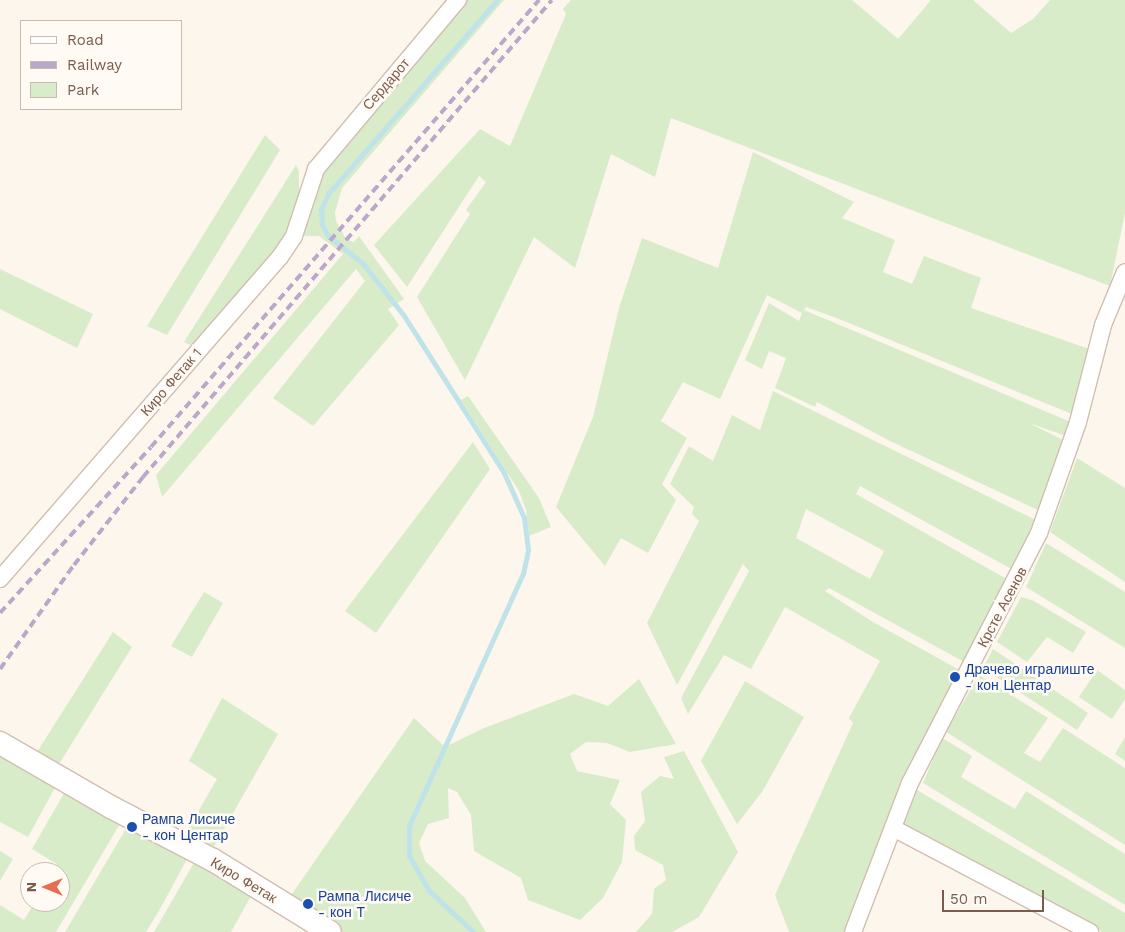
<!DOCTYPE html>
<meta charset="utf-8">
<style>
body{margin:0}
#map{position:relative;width:1125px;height:932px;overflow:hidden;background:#fdf6ec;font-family:"Work Sans",sans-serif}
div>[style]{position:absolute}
.green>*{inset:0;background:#d8ecc9}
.stream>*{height:4.5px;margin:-2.25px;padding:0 2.25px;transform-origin:2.25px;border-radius:2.25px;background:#bfe3e8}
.roads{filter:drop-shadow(1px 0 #d1beb0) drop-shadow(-1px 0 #d1beb0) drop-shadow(0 1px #d1beb0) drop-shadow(0 -1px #d1beb0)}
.minor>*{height:16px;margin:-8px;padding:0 8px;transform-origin:8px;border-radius:8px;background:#fff}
.secondary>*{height:22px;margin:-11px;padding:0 11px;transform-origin:11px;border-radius:11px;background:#fff}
.rail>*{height:4px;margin-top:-2px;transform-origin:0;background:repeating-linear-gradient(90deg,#b9a8c9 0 8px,transparent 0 13px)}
.dots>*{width:14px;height:14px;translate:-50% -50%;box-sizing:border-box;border:2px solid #fffaf3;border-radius:50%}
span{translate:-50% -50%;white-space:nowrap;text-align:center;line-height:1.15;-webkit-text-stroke:5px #fffaf3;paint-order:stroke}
.street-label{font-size:14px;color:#7a5c4d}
.transit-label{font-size:14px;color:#164399}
.left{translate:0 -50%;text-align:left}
.legend{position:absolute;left:20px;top:20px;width:162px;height:90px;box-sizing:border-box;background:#fffaf3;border:1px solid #cabbb1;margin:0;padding:6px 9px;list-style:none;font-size:15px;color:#7a5c4d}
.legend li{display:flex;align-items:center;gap:10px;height:25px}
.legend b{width:25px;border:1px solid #cabbb1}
.north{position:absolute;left:20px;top:862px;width:50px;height:50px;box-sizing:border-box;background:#fffaf3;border:1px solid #cabbb1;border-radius:50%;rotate:270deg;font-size:14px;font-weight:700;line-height:20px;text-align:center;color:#7a5c4d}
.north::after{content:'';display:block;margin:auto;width:18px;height:22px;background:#e76f51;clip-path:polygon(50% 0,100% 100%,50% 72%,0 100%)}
.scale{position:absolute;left:942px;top:890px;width:102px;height:22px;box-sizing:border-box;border:2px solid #7a5c4d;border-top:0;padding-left:6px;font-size:15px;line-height:18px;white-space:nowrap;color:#7a5c4d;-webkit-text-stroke:4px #fffaf3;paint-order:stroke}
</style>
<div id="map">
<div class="green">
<div style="clip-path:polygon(458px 0,504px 0,342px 188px,335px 212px,336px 221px,346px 239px,354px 242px,359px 236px,404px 299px,388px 309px,399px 325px,313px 426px,273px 398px,365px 281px,356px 269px,162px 497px,156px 475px,343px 254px,319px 236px,294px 236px,316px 169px)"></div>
<div style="clip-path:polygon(571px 0,852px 0,898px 39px,931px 0,973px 0,1011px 33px,1033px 19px,1050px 0,1125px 0,1125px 213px,1110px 286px,671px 118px,655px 177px,611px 154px,575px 268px,534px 237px,465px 380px,417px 297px,470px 214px,466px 210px,486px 182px,479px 176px,407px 287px,374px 245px,480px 129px,510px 146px,566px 14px,563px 9px)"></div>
<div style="clip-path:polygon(265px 135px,280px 150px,167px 335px,147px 326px)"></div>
<div style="clip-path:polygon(753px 152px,854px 202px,842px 218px,895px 240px,883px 272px,912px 284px,924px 256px,981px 278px,971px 308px,1092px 350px,1072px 414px,839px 319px,806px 307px,804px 310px,1071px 422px,1066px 436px,1029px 423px,1063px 440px,1042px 512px,890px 441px,817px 402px,815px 407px,775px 388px,786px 358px,769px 351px,762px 369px,745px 360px,769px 303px,799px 321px,802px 313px,767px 295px,720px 399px,683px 382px,661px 421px,687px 438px,662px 484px,676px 500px,648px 553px,621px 538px,605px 566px,556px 507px,593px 417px,619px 308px,642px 238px,718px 268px)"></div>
<div style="clip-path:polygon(296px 165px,299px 171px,299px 196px,287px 242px,195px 347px,184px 342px)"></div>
<div style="clip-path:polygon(0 269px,93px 314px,77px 348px,0 309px)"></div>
<div style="clip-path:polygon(evenodd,773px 391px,1038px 521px,1015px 571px,860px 486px,856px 494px,1012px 582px,966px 663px,829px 588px,825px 591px,873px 622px,963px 672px,848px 932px,789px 932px,775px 895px,853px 723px,849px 718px,880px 661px,785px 607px,751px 669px,724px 655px,688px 714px,681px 698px,749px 571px,743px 564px,677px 685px,647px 623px,699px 521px,692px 514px,694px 507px,670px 484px,689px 446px,713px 461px,732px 415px,760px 430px,773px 391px,806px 509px,884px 551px,870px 579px,796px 538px,806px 509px)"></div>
<div style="clip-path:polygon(468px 396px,539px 498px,551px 527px,529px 536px,526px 510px,519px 491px,461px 400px)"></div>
<div style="clip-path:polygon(473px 442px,490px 469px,376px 633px,345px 611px)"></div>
<div style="clip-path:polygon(1077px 458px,1125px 488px,1125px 582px,1050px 532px)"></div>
<div style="clip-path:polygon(1046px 543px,1125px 592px,1125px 648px,1026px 587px)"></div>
<div style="clip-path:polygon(204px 592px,223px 603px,192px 657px,171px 646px)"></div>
<div style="clip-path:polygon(1021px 597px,1032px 600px,1086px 632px,1073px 653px,1047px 637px,1027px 662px,997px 642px)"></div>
<div style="clip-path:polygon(113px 632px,132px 647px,59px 764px,37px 752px)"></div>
<div style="clip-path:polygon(993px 649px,1088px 713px,1077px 730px,983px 668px)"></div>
<div style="clip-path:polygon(1097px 670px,1125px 690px,1125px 699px,1112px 719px,1079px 697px)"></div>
<div style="clip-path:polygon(979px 675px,1048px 718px,1024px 753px,1040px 762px,1063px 728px,1125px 768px,1125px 845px,946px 732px)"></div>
<div style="clip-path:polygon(639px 679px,676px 744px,630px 752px,607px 743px,586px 742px,570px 754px,577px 771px,620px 780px,610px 804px,626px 820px,622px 862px,603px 898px,580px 920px,528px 900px,521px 878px,474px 851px,471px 815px,457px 792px,448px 788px,449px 818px,428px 824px,419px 843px,425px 861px,465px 898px,486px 932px,330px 932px,285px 904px,414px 718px,445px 747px,484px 728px,574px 694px,608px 706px)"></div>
<div style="clip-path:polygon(745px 681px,804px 717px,762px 792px,737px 824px,701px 761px)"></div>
<div style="clip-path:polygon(222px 698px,278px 734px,211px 852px,184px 836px,217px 779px,189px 761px)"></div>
<div style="clip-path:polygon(1125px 737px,1125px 761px,1115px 754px)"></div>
<div style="clip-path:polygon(942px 738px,972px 756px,961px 777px,1015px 809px,1026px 791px,1125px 854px,1125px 905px,923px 783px)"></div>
<div style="clip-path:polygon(684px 751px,738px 852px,699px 917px,672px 932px,636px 932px,652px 914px,654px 889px,666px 880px,663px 865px,635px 850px,634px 836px,645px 821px,641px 792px,660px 776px,674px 779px,664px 757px)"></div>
<div style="clip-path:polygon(0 754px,57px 784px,28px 837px,0 822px)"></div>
<div style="clip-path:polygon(67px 788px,121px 822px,56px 932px,0 932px,0 905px,24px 920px,35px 902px,60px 902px,60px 872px,52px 872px,57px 864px,32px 849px)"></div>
<div style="clip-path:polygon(917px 790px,1125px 913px,1125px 932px,1102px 932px,903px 826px)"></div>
<div style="clip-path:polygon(127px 827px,187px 859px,160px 909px,146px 932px,65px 932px)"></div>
<div style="clip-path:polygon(0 851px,13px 859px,0 881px)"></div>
<div style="clip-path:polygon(195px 861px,251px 896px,231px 932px,154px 932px)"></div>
</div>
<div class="stream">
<div style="left:473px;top:932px;width:60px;rotate:-137deg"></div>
<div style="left:429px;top:891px;width:40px;rotate:-119.7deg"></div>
<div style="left:409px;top:856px;width:30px;rotate:-90deg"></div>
<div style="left:409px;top:826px;width:277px;rotate:-65.7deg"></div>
<div style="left:523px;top:574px;width:25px;rotate:-78deg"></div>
<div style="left:528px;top:550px;width:32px;rotate:-97deg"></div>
<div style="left:524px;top:518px;width:49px;rotate:-114deg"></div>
<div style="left:504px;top:473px;width:186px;rotate:-122.5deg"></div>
<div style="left:404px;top:316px;width:66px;rotate:-128.3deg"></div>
<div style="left:363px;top:264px;width:45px;rotate:-141.3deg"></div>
<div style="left:328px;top:236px;width:13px;rotate:-119deg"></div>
<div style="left:322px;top:225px;width:15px;rotate:-94deg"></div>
<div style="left:321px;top:210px;width:17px;rotate:-66deg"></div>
<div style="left:328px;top:194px;width:257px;rotate:-48.9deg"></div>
</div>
<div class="roads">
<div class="minor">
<div style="left:0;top:579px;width:427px;rotate:-49deg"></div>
<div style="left:280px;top:257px;width:25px;rotate:-56deg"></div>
<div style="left:294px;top:236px;width:71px;rotate:-71.8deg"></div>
<div style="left:316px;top:169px;width:221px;rotate:-50deg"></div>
<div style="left:893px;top:828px;width:223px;rotate:27.8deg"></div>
<div style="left:853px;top:932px;width:160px;rotate:-69.1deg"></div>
<div style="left:910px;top:783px;width:281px;rotate:-62.7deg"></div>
<div style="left:1039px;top:533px;width:118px;rotate:-70.6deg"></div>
<div style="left:1078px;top:422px;width:100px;rotate:-75.5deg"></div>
<div style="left:1103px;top:325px;width:57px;rotate:-67.5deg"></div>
</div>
<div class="secondary">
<div style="left:0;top:743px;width:128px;rotate:30deg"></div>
<div style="left:111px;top:807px;width:115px;rotate:27.5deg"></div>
<div style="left:213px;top:860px;width:137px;rotate:31.6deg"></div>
</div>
</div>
<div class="rail">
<div style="left:0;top:613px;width:224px;rotate:-47.7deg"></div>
<div style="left:151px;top:447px;width:592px;rotate:-49.04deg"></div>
<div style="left:0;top:669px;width:128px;rotate:-54.6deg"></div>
<div style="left:74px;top:565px;width:112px;rotate:-51.9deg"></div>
<div style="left:143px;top:477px;width:628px;rotate:-49.39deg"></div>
</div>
<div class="dots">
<div style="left:955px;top:677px;background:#1a4fb4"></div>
<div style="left:132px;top:827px;background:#1a4fb4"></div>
<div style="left:308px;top:904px;background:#1a4fb4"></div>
</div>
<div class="street-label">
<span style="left:386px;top:84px;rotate:-49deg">Сердарот</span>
<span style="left:171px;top:382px;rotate:-49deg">Киро Фетак 1</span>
<span style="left:1002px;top:607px;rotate:-62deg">Крсте Асенов</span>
<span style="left:244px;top:880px;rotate:31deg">Киро Фетак</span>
</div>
<div class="transit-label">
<span class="left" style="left:965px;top:677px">Драчево игралиште<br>- кон Центар</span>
<span class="left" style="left:142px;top:827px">Рампа Лисиче<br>- кон Центар</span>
<span class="left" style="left:318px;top:904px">Рампа Лисиче<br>- кон Т</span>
</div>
<ul class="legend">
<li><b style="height:6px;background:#fff"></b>Road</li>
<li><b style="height:6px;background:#b9a8c9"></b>Railway</li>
<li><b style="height:14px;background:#d8ecc9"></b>Park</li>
</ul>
<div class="north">N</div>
<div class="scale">50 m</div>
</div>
